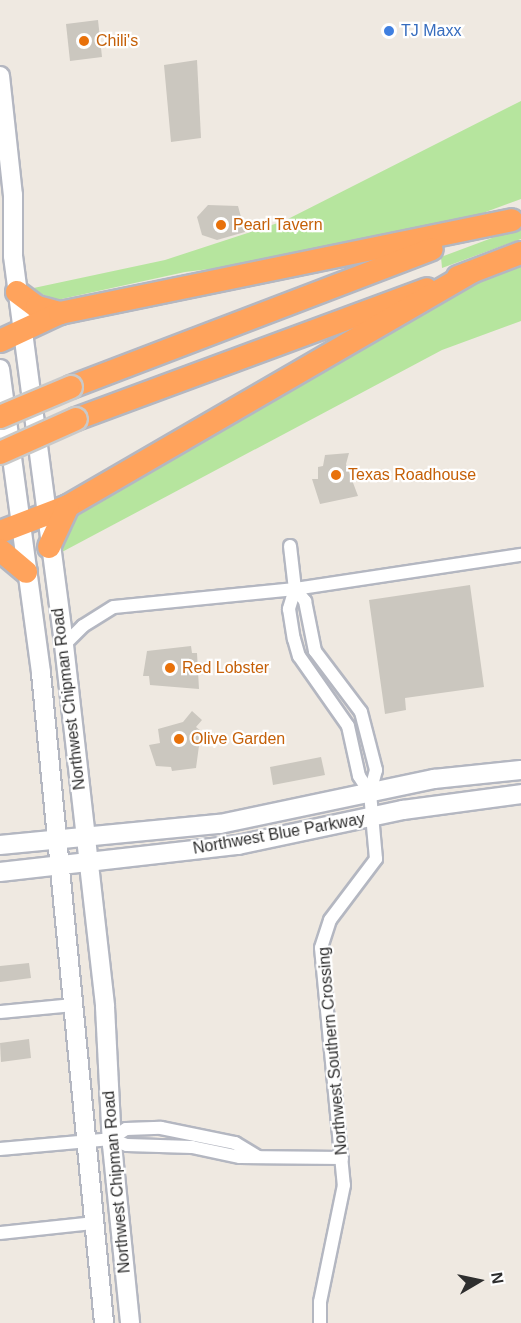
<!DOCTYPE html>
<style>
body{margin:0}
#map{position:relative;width:521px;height:1323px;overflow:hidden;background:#efe9e1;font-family:Arial,sans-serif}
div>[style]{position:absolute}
.green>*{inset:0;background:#b6e59e}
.building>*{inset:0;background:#cbc7bf}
.roads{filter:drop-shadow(2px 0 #b4b7c1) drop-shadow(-2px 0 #b4b7c1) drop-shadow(0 2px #b4b7c1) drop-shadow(0 -2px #b4b7c1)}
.street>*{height:12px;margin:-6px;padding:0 6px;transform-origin:6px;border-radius:6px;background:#fff}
.secondary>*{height:18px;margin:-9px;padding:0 9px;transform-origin:9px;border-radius:9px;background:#fff}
.highway>*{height:22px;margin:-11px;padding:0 11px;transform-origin:11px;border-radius:11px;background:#ffa35c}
.bridges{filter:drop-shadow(2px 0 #c9c9c9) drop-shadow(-2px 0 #c9c9c9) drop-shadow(0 2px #c9c9c9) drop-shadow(0 -2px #c9c9c9)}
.highway-bridge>*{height:22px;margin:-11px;padding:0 11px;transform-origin:11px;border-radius:11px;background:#ffa35c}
.dots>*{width:16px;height:16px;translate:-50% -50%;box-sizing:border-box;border:3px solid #fff;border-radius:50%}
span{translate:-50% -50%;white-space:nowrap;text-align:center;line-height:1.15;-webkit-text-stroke:4.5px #fff;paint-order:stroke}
.shop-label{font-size:16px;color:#366cbe}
.left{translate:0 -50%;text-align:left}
.food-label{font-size:16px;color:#c56008}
.street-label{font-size:16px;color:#2e2e2e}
.north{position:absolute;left:449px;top:1251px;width:60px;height:60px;-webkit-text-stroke:4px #fff;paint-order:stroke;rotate:81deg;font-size:16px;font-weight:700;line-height:24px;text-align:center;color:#2e2e2e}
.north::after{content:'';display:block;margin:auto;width:21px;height:27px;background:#2e2e2e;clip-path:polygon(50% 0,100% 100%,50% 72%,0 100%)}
</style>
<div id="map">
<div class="green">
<div style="clip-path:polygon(521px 101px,521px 199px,464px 220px,306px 257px,185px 272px,57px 300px,29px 289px,165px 260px,284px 221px)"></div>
<div style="clip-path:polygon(521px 227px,521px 239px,442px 268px,441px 257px)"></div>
<div style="clip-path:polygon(521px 263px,521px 321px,442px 350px,62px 552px,59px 533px,72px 514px,443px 300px)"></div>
</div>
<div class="building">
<div style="clip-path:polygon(98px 20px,102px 57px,70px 61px,66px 24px)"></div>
<div style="clip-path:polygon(197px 60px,201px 138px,171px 142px,164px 65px)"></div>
<div style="clip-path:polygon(208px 205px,238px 206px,245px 232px,217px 240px,202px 235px,197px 217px)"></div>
<div style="clip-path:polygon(349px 453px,346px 464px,358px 496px,320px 504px,312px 479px,318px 479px,318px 467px,323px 466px,325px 455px)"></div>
<div style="clip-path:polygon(470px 585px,484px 687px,405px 698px,406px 710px,385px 714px,369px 600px)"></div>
<div style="clip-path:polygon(191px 646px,192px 653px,197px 653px,199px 689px,150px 685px,149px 676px,143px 676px,147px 651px)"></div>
<div style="clip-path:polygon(192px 711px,202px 720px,196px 727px,201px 731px,196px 768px,172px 771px,171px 767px,156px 766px,149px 745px,160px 743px,158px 729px,183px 722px)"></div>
<div style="clip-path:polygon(321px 757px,325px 775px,273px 785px,270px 767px)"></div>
<div style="clip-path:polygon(29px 963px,31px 978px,0 982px,0 966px)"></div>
<div style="clip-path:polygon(29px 1039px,31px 1058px,1px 1062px,0 1043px)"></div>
</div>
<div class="roads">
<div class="street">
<div style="left:290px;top:546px;width:43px;rotate:83.4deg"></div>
<div style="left:295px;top:589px;width:21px;rotate:107deg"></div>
<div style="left:289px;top:609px;width:30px;rotate:81deg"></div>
<div style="left:294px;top:639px;width:18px;rotate:74deg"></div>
<div style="left:299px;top:656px;width:85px;rotate:55deg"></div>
<div style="left:348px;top:726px;width:51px;rotate:77.6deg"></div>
<div style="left:359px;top:776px;width:20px;rotate:57deg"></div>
<div style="left:295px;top:589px;width:16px;rotate:50deg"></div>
<div style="left:305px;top:601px;width:51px;rotate:78.7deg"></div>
<div style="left:315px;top:651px;width:76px;rotate:53deg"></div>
<div style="left:361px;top:712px;width:60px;rotate:75.5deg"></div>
<div style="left:376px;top:770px;width:24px;rotate:105deg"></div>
<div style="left:370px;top:793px;width:66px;rotate:84.8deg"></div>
<div style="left:376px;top:859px;width:76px;rotate:127deg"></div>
<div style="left:330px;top:920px;width:29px;rotate:108deg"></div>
<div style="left:321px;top:948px;width:238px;rotate:84.5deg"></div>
<div style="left:344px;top:1185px;width:119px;rotate:101.6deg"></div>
<div style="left:320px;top:1302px;width:21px;rotate:90deg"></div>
<div style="left:64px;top:645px;width:27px;rotate:-45deg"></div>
<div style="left:83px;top:626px;width:36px;rotate:-32deg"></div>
<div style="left:114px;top:607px;width:182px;rotate:-5.7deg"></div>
<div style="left:295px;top:589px;width:229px;rotate:-8.6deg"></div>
<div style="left:0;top:1012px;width:73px;rotate:-5.5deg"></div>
<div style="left:111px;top:1139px;width:18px;rotate:-34deg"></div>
<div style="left:126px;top:1129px;width:35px;rotate:-2deg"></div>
<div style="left:161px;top:1128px;width:76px;rotate:11.5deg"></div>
<div style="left:235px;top:1143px;width:27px;rotate:31deg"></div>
<div style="left:0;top:1149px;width:111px;rotate:-5.1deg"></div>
<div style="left:111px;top:1139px;width:17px;rotate:21deg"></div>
<div style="left:127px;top:1145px;width:65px;rotate:1.8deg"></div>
<div style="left:192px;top:1147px;width:49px;rotate:11.8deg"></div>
<div style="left:240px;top:1157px;width:102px;rotate:0.6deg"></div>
<div style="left:0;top:1233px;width:94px;rotate:-6.1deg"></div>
</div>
<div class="secondary">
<div style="left:0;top:76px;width:120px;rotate:83.8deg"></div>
<div style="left:13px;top:195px;width:61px;rotate:90deg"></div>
<div style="left:13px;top:256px;width:392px;rotate:82.5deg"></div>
<div style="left:64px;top:645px;width:364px;rotate:83.5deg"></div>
<div style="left:105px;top:1007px;width:138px;rotate:87.1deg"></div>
<div style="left:112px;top:1145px;width:179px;rotate:84.2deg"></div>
<div style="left:0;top:369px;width:307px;rotate:82.3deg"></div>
<div style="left:41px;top:673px;width:653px;rotate:84.46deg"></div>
<div style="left:0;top:845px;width:221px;rotate:-5.5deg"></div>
<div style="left:220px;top:824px;width:219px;rotate:-11.9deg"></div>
<div style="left:434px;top:779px;width:87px;rotate:-5.9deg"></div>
<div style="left:0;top:872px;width:240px;rotate:-6.5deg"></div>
<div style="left:238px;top:845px;width:169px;rotate:-12deg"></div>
<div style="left:403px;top:810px;width:119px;rotate:-7.7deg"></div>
</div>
<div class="highway">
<div style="left:458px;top:277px;width:67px;rotate:-20.9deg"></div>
<div style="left:17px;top:292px;width:25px;rotate:37deg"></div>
<div style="left:37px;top:307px;width:24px;rotate:15deg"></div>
<div style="left:0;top:341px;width:66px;rotate:-25deg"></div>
<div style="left:60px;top:313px;width:461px;rotate:-11.6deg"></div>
<div style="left:71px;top:387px;width:386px;rotate:-20.9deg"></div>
<div style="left:76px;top:419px;width:374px;rotate:-20.3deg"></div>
<div style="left:0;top:532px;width:73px;rotate:-20.9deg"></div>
<div style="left:68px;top:506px;width:465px;rotate:-30.1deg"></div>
<div style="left:49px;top:547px;width:45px;rotate:-65.1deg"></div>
<div style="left:0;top:550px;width:34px;rotate:40deg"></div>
</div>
</div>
<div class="bridges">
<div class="highway-bridge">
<div style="left:0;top:417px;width:77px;rotate:-22.9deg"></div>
<div style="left:0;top:453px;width:83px;rotate:-24.1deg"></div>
</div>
</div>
<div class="dots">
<div style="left:389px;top:31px;background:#3f7fe0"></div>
<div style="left:84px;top:41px;background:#e8710a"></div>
<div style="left:221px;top:225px;background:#e8710a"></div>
<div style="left:336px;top:475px;background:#e8710a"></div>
<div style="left:170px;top:668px;background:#e8710a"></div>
<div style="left:179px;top:739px;background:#e8710a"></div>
</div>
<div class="shop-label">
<span class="left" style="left:401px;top:31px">TJ Maxx</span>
</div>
<div class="food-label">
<span class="left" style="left:96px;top:41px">Chili's</span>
<span class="left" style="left:233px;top:225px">Pearl Tavern</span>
<span class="left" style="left:348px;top:475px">Texas Roadhouse</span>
<span class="left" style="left:182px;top:668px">Red Lobster</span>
<span class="left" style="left:191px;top:739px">Olive Garden</span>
</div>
<div class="street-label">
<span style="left:69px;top:699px;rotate:-97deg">Northwest Chipman Road</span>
<span style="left:279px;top:834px;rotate:-10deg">Northwest Blue Parkway</span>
<span style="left:333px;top:1051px;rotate:-95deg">Northwest Southern Crossing</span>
<span style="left:117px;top:1182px;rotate:-95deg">Northwest Chipman Road</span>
</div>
<div class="north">N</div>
</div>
